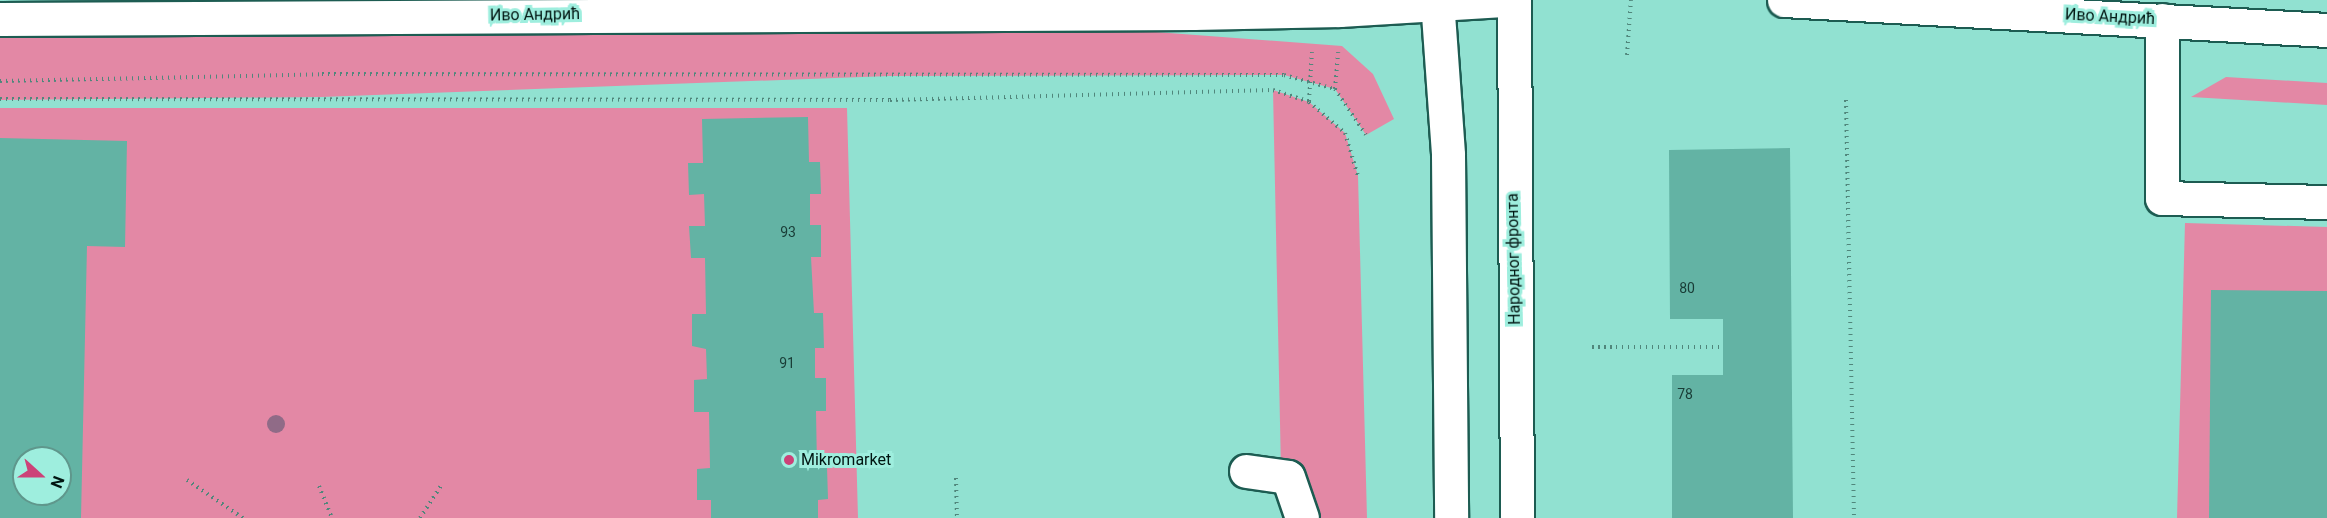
<!DOCTYPE html>
<meta charset="utf-8">
<style>
body{margin:0}
#map{position:relative;width:2327px;height:518px;overflow:hidden;background:#91e1d1;font-family:Roboto,sans-serif}
div>[style]{position:absolute}
.green>*{inset:0;background:#e388a5}
.building>*{inset:0;background:#63b3a4}
.path>*{height:4px;margin-top:-2px;transform-origin:0;background:repeating-linear-gradient(90deg,#50867b 0 1.5px,transparent 0 6px)}
.roads{filter:drop-shadow(2px 0 #1d5c52) drop-shadow(-2px 0 #1d5c52) drop-shadow(0 2px #1d5c52) drop-shadow(0 -2px #1d5c52)}
.minor>*{height:33px;margin:-16.5px;padding:0 16.5px;transform-origin:16.5px;border-radius:16.5px;background:#fff}
.trees>*{width:18px;height:18px;margin:-9px;border-radius:50%;background:#906b87}
.dots>*{width:16px;height:16px;translate:-50% -50%;box-sizing:border-box;border:3px solid #9eeede;border-radius:50%}
span{translate:-50% -50%;white-space:nowrap;text-align:center;line-height:1.15;-webkit-text-stroke:6px #9eeede;paint-order:stroke}
.number-label{font-size:14px;color:#193c36}
.number-label span{-webkit-text-stroke-width:0}
.street-label{font-size:16px;color:#001511}
.poi-label{font-size:16px;color:#001511}
.left{translate:0 -50%;text-align:left}
.north{position:absolute;left:12px;top:446px;width:60px;height:60px;box-sizing:border-box;background:#9eeede;border:2px solid #5f978c;border-radius:50%;rotate:111deg;font-size:16px;font-weight:700;line-height:24px;text-align:center;color:#001511}
.north::after{content:'';display:block;margin:auto;width:21px;height:27px;background:#cc4278;clip-path:polygon(50% 0,100% 100%,50% 72%,0 100%)}
</style>
<div id="map">
<div class="green">
<div style="clip-path:polygon(889px 12px,1342px 46px,1373px 74px,1394px 119px,1366px 135px,1335px 89px,1284px 75px,889px 76px,321px 97px,0 100px,0 19px)"></div>
<div style="clip-path:polygon(2226px 77px,2327px 83px,2327px 105px,2191px 97px)"></div>
<div style="clip-path:polygon(1273px 90px,1309px 102px,1345px 133px,1358px 176px,1367px 518px,1282px 518px)"></div>
<div style="clip-path:polygon(evenodd,0 108px,847px 108px,858px 518px,0 518px,0 108px,24px 458px,60px 458px,60px 494px,24px 494px,24px 458px)"></div>
<div style="clip-path:polygon(2185px 223px,2327px 227px,2327px 518px,2177px 518px)"></div>
</div>
<div class="building">
<div style="clip-path:polygon(808px 117px,809px 162px,820px 162px,821px 194px,810px 194px,810px 225px,821px 225px,821px 257px,811px 257px,814px 313px,823px 313px,824px 348px,815px 348px,815px 378px,826px 378px,826px 411px,816px 411px,817px 467px,827px 467px,828px 499px,818px 500px,818px 518px,711px 518px,711px 500px,697px 500px,697px 469px,710px 468px,709px 412px,694px 412px,694px 380px,707px 379px,706px 349px,692px 346px,692px 314px,706px 314px,705px 258px,691px 258px,689px 226px,705px 226px,704px 194px,689px 195px,688px 163px,703px 163px,702px 119px)"></div>
<div style="clip-path:polygon(evenodd,0 138px,127px 141px,125px 247px,87px 246px,81px 518px,0 518px,0 138px,24px 458px,60px 458px,60px 494px,24px 494px,24px 458px)"></div>
<div style="clip-path:polygon(1790px 148px,1793px 518px,1672px 518px,1672px 375px,1723px 375px,1723px 319px,1670px 319px,1669px 150px)"></div>
<div style="clip-path:polygon(2211px 290px,2327px 291px,2327px 518px,2209px 518px)"></div>
</div>
<div class="path">
<div style="left:1627px;top:55px;width:55px;rotate:-85.8deg"></div>
<div style="left:0;top:81px;width:322px;rotate:-1.2deg"></div>
<div style="left:322px;top:74px;width:962px;rotate:0.06deg"></div>
<div style="left:1284px;top:75px;width:53px;rotate:15.4deg"></div>
<div style="left:1335px;top:89px;width:55px;rotate:56deg"></div>
<div style="left:1335px;top:89px;width:37px;rotate:-85deg"></div>
<div style="left:0;top:99px;width:890px;rotate:0.06deg"></div>
<div style="left:890px;top:100px;width:383px;rotate:-1.5deg"></div>
<div style="left:1273px;top:90px;width:38px;rotate:18deg"></div>
<div style="left:1309px;top:102px;width:48px;rotate:40.7deg"></div>
<div style="left:1345px;top:133px;width:45px;rotate:73.2deg"></div>
<div style="left:1846px;top:100px;width:418px;rotate:88.9deg"></div>
<div style="left:1309px;top:101px;width:49px;rotate:-86.5deg"></div>
<div style="left:1592px;top:347px;width:131px"></div>
<div style="left:956px;top:478px;width:40px;rotate:88.6deg"></div>
<div style="left:187px;top:480px;width:68px;rotate:34.2deg"></div>
<div style="left:319px;top:486px;width:35px;rotate:68deg"></div>
<div style="left:420px;top:518px;width:38px;rotate:-57deg"></div>
</div>
<div class="roads">
<div class="minor">
<div style="left:1437px;top:0;width:155px;rotate:85.9deg"></div>
<div style="left:1448px;top:155px;width:363px;rotate:89.5deg"></div>
<div style="left:1514px;top:0;width:518px;rotate:89.67deg"></div>
<div style="left:1784px;top:0;width:544px;rotate:3.16deg"></div>
<div style="left:0;top:19px;width:1193px;rotate:-0.29deg"></div>
<div style="left:1193px;top:13px;width:147px;rotate:-1.2deg"></div>
<div style="left:1340px;top:10px;width:163px;rotate:-3.5deg"></div>
<div style="left:2162px;top:20px;width:178px;rotate:90deg"></div>
<div style="left:2162px;top:198px;width:165px;rotate:1.4deg"></div>
<div style="left:1246px;top:471px;width:42px;rotate:8.1deg"></div>
<div style="left:1288px;top:477px;width:43px;rotate:71.1deg"></div>
</div>
</div>
<div class="trees">
<div style="left:276px;top:424px"></div>
</div>
<div class="dots">
<div style="left:789px;top:460px;background:#cc4278"></div>
</div>
<div class="number-label">
<span style="left:788px;top:232px">93</span>
<span style="left:1687px;top:288px">80</span>
<span style="left:787px;top:363px">91</span>
<span style="left:1685px;top:394px">78</span>
</div>
<div class="street-label">
<span style="left:535px;top:15px;rotate:-1deg">Иво Андрић</span>
<span style="left:2110px;top:17px;rotate:3deg">Иво Андрић</span>
<span style="left:1514px;top:259px;rotate:-91deg">Народног фронта</span>
</div>
<div class="poi-label">
<span class="left" style="left:801px;top:460px">Mikromarket</span>
</div>
<div class="north">N</div>
</div>
